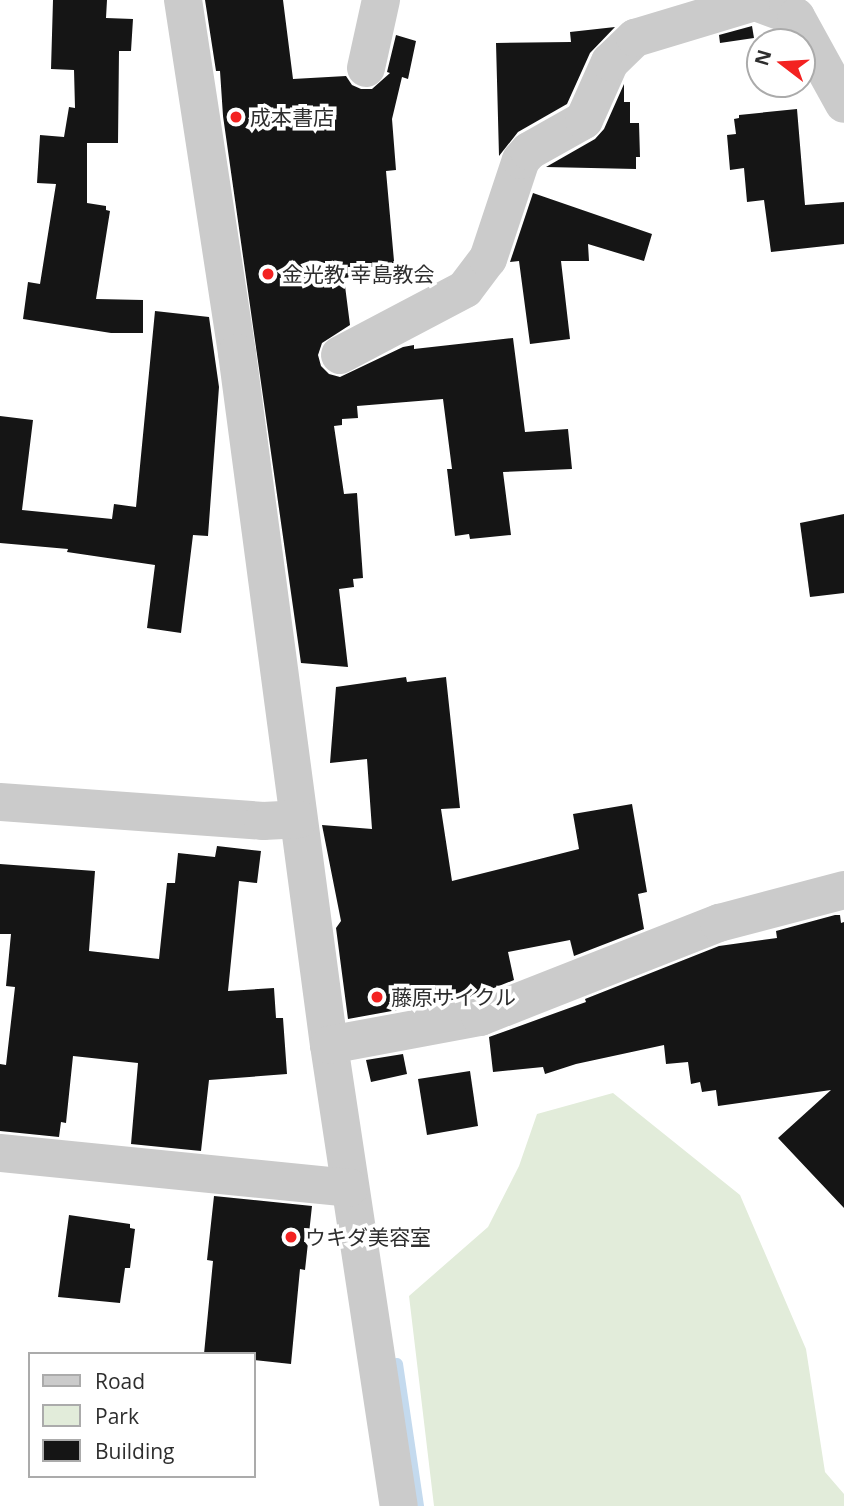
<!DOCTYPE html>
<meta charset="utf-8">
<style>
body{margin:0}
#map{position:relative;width:844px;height:1506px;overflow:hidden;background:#fff;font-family:"Open Sans","Noto Sans JP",sans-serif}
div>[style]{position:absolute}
.green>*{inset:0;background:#e2ecda}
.stream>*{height:12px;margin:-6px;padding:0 6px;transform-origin:6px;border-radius:6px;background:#c4daee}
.building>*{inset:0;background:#151515}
.minor>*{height:38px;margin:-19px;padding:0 19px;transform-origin:19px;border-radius:19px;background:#cbcbcb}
.dots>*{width:19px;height:19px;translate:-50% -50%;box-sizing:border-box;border:4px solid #fff;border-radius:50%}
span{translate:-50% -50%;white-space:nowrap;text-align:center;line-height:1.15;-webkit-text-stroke:7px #fff;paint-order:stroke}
.poi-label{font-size:21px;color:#2e2e2e}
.left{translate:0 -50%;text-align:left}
.legend{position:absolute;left:28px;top:1352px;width:228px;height:126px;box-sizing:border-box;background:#fff;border:2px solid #ababab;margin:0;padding:9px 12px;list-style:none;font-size:21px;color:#2e2e2e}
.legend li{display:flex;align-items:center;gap:14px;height:35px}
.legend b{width:35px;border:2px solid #ababab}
.north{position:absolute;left:746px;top:28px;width:70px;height:70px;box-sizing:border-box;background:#fff;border:2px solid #ababab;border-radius:50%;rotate:287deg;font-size:19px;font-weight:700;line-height:28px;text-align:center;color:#2e2e2e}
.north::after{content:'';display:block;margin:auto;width:24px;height:32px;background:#f32221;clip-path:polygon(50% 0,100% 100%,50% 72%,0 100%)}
</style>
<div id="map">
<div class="green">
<div style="clip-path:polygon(613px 1093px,740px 1195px,806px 1349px,825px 1472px,844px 1494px,844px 1506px,434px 1506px,409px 1296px,488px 1227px,519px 1166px,537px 1114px)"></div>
</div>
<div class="stream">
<div style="left:397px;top:1364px;width:144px;rotate:81.6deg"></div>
</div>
<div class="building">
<div style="clip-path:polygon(53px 0,107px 0,106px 18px,133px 19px,131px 51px,119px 51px,118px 143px,87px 143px,87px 203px,106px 206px,106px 210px,110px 211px,96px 299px,143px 300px,143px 333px,111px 333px,23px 319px,28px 282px,40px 284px,56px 184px,37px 183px,40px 135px,64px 137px,69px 107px,75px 108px,74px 70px,51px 69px)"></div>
<div style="clip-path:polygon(205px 0,283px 0,293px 79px,346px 76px,352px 85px,361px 89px,372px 89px,390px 73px,387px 72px,396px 35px,416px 41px,408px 79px,402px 77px,392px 119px,396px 170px,386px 171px,395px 272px,344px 278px,350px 325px,322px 343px,318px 355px,321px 366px,329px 374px,340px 377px,403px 347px,414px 345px,414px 349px,513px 338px,525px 432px,568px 429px,572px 469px,503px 472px,511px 535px,470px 539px,469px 534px,455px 536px,447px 469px,452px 469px,443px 399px,357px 406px,358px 418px,342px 419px,342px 425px,334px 426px,344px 494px,357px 493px,363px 578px,353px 579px,354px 587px,339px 589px,348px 667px,301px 663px,223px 116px,220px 71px,216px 71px)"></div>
<div style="clip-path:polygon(752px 26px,754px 38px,720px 43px,719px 35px)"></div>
<div style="clip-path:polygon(615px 27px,590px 53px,567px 104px,518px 132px,499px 156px,496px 43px,571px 42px,570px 32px)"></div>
<div style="clip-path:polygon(624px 84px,624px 102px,630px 102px,630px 123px,639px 123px,640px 157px,636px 157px,636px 169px,546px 167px,595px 139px,604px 129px)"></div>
<div style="clip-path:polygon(797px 109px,805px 205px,844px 202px,844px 244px,771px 252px,764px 200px,747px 202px,744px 168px,730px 170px,727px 135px,736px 134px,734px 119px,739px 118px,739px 115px)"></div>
<div style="clip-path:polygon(533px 193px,652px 234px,644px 261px,588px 244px,589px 261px,561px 261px,570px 339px,530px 344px,519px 261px,510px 262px)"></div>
<div style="clip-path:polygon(155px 311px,209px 317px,219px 387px,208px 536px,193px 535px,181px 633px,147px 628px,155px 565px,67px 552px,68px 549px,0 543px,0 416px,33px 420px,22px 510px,112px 519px,114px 504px,136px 507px)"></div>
<div style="clip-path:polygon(844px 514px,844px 593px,810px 597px,800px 523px)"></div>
<div style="clip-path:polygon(406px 677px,407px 682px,446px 677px,460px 808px,441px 809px,452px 881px,579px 849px,573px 814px,632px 804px,647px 892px,638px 894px,644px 929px,574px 956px,570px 940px,508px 952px,514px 980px,474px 996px,348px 1019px,336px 928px,341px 921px,322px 825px,372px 829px,367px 759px,330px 763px,336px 687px)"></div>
<div style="clip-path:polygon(217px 846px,261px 851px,257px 883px,239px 881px,228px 991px,274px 988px,276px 1018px,283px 1018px,287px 1074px,209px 1080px,201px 1151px,131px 1144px,138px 1063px,73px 1056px,66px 1123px,61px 1122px,59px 1137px,0 1131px,0 1064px,6px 1065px,15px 987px,6px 986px,11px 934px,0 934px,0 864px,95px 871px,89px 951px,159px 959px,167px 883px,175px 883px,178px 853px,215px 857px)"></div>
<div style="clip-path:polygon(835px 915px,840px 915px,841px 923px,844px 922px,844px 1208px,778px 1138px,831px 1090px,718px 1106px,716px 1090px,702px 1092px,700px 1082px,691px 1084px,688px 1062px,666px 1064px,664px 1045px,576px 1064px,545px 1074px,543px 1067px,493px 1072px,489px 1037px,586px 1002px,585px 999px,719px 946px,777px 938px,776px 931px)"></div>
<div style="clip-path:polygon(403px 1054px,407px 1074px,371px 1082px,366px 1060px)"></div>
<div style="clip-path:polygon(470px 1071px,478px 1126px,427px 1135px,418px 1079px)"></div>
<div style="clip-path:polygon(214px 1196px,312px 1206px,305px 1270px,300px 1269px,291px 1364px,254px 1360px,254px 1354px,204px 1354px,213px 1261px,207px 1260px)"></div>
<div style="clip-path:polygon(69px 1215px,130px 1224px,130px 1228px,135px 1229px,130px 1268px,125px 1268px,120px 1303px,58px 1297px)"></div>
</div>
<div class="minor">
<div style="left:183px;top:0;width:357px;rotate:81.3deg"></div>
<div style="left:237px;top:353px;width:698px;rotate:82.43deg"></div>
<div style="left:329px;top:1045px;width:466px;rotate:81.4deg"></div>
<div style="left:750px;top:0;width:49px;rotate:20.3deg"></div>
<div style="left:796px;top:17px;width:99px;rotate:61.1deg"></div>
<div style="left:366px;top:68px;width:70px;rotate:-77.6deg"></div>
<div style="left:340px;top:355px;width:141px;rotate:-27.8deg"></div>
<div style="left:465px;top:289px;width:38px;rotate:-53deg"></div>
<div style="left:488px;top:259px;width:104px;rotate:-71.6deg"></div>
<div style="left:521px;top:160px;width:12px;rotate:-48deg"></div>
<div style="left:529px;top:151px;width:63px;rotate:-29.4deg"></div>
<div style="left:584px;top:120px;width:64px;rotate:-65.9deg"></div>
<div style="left:610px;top:62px;width:35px;rotate:-44deg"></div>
<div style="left:635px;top:38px;width:121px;rotate:-16.8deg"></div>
<div style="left:0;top:802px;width:264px;rotate:4.1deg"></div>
<div style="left:263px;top:821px;width:35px;rotate:-3deg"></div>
<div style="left:329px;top:1045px;width:154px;rotate:-10.5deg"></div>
<div style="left:480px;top:1017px;width:257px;rotate:-21.5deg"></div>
<div style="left:719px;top:923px;width:129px;rotate:-14.8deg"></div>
<div style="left:0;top:1153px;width:351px;rotate:5.7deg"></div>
</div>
<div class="dots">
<div style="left:236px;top:117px;background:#f32221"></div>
<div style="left:268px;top:274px;background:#f32221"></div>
<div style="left:377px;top:997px;background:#f32221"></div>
<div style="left:291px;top:1237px;background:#f32221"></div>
</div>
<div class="poi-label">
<span class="left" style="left:250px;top:117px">成本書店</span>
<span class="left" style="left:282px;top:274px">金光教 幸島教会</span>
<span class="left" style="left:391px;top:997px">藤原サイクル</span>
<span class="left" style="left:305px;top:1237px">ウキダ美容室</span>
</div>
<ul class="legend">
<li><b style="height:9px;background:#cbcbcb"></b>Road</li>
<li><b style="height:19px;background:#e2ecda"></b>Park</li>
<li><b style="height:19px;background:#151515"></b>Building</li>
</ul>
<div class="north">N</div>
</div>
